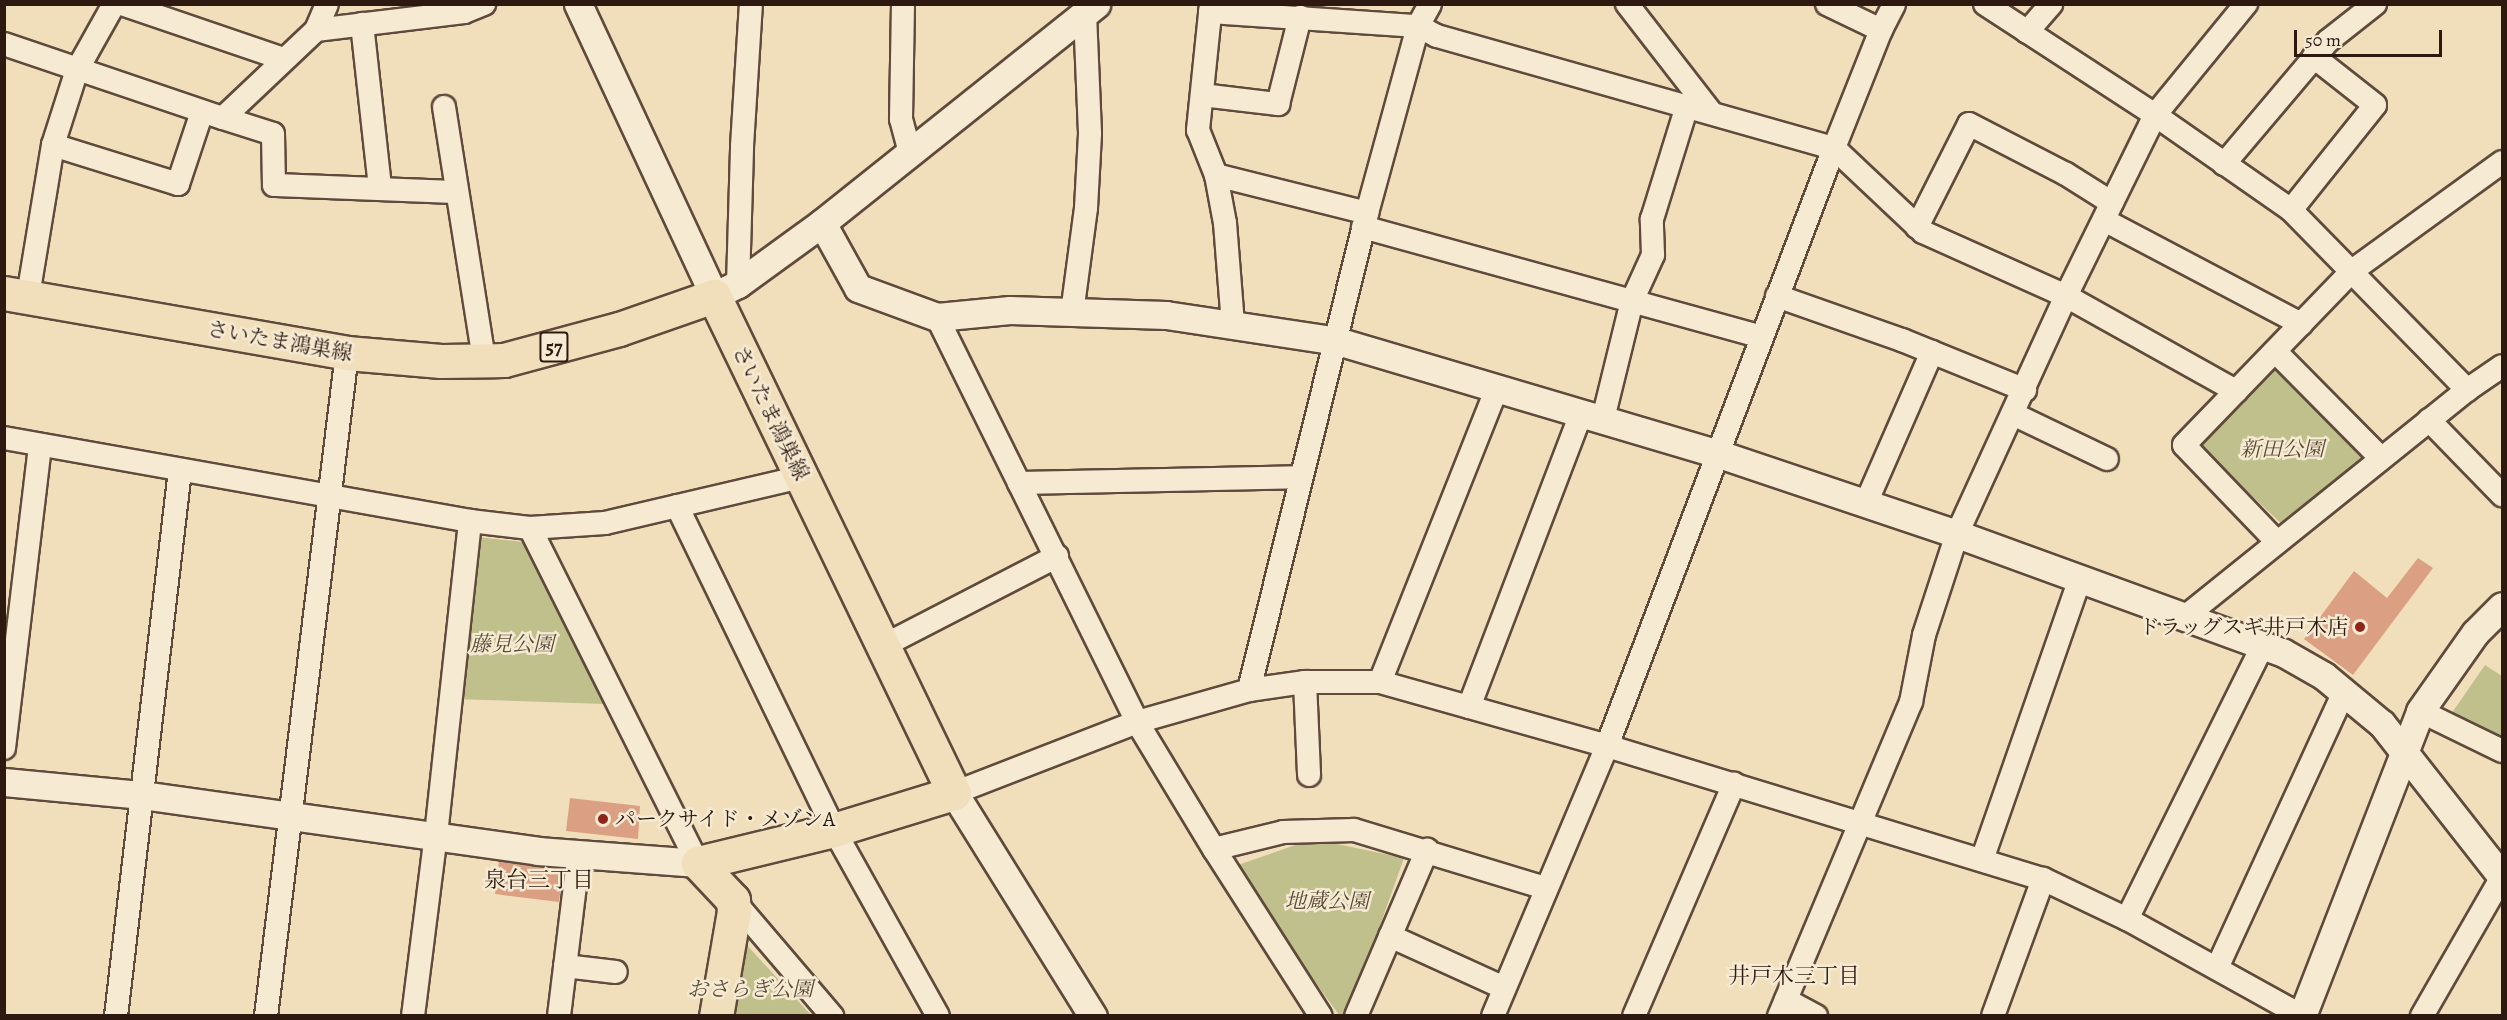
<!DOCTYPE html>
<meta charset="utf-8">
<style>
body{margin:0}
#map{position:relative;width:2507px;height:1020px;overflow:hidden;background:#f1dfbc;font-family:Alegreya,"Noto Serif JP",serif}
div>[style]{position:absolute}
.green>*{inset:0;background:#c0c08d}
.building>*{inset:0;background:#dba083}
.roads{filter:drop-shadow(2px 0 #5f4a3c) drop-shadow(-2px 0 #5f4a3c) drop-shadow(0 2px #5f4a3c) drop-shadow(0 -2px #5f4a3c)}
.minor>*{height:22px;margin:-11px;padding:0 11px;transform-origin:11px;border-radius:11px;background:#f6ead3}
.tertiary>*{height:27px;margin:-13.5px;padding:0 13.5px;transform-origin:13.5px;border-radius:13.5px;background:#f6ead3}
.primary>*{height:33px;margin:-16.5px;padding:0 16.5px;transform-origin:16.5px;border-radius:16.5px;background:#f1dfbc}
.dots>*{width:16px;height:16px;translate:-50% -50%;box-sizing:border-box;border:3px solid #f6ead3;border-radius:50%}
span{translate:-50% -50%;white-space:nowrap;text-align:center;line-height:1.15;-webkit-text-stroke:5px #f6ead3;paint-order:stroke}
.shield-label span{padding:2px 4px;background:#f6ead3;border:2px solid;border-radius:4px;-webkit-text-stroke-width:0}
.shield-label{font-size:20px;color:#2e1911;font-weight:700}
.street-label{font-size:21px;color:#2e1911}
.park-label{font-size:21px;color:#5a4b36;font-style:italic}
.poi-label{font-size:21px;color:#2e1911}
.right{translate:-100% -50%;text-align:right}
.left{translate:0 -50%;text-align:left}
.neighbourhood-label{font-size:22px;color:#2e1911}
.frame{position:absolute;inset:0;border:6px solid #2e1911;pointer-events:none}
.scale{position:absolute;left:2294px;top:30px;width:148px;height:27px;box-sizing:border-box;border:3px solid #2e1911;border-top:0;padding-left:8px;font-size:18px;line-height:21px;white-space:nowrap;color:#2e1911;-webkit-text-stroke:4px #f6ead3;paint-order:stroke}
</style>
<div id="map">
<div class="green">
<div style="clip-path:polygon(2274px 363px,2367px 456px,2284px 526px,2196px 444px)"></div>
<div style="clip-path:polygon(458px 535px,524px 542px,604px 704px,454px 699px)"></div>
<div style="clip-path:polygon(2485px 665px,2502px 676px,2502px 745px,2449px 717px)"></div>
<div style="clip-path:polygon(1313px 839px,1404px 858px,1348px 1015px,1339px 1015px,1232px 867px)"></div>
<div style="clip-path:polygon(733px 930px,811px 1015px,720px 1016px)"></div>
</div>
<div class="building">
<div style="clip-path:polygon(2418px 558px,2433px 568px,2353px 675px,2304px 639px,2354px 571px,2387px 598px)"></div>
<div style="clip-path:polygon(570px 798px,640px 806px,638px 839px,566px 831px)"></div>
<div style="clip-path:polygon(499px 861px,563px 871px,559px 902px,495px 894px)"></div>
</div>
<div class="roads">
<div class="minor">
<div style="left:122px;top:4px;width:171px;rotate:18.8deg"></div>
<div style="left:903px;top:4px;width:115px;rotate:91deg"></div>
<div style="left:901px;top:119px;width:34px;rotate:75deg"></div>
<div style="left:1211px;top:4px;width:127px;rotate:95.9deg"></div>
<div style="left:1198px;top:130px;width:48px;rotate:68.2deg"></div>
<div style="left:1216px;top:175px;width:49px;rotate:79.4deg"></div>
<div style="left:1225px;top:223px;width:102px;rotate:85.5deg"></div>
<div style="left:1627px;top:4px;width:135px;rotate:52.2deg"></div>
<div style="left:1827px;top:4px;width:60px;rotate:25.7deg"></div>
<div style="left:1985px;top:4px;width:203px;rotate:33.1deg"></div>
<div style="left:2155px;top:115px;width:166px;rotate:34.9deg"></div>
<div style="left:2291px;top:210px;width:252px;rotate:45.6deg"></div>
<div style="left:1210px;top:12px;width:208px;rotate:3.9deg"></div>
<div style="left:1418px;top:26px;width:21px;rotate:28deg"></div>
<div style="left:1437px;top:36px;width:412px;rotate:15.8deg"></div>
<div style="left:1834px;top:148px;width:122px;rotate:43.3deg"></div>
<div style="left:1923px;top:232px;width:157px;rotate:24.1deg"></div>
<div style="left:2066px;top:296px;width:195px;rotate:29.2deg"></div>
<div style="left:362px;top:24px;width:164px;rotate:83.7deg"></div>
<div style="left:316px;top:30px;width:149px;rotate:-6.9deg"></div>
<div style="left:464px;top:12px;width:22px;rotate:-22deg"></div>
<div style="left:2027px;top:32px;width:37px;rotate:-49deg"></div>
<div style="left:4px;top:44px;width:231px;rotate:18.7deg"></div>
<div style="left:223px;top:118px;width:128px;rotate:-43.4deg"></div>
<div style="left:316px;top:30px;width:28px;rotate:-67deg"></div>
<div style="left:1202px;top:95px;width:77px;rotate:6.8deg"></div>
<div style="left:1278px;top:104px;width:90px;rotate:-75.8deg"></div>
<div style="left:444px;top:107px;width:256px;rotate:81deg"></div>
<div style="left:223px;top:118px;width:52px;rotate:17.7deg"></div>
<div style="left:273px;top:134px;width:51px;rotate:88.9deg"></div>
<div style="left:274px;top:185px;width:182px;rotate:2.2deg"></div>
<div style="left:53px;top:145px;width:131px;rotate:17.3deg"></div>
<div style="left:178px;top:184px;width:76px;rotate:-71.6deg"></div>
<div style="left:2224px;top:164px;width:161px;rotate:-49.8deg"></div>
<div style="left:2328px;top:41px;width:60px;rotate:-38.2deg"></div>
<div style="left:1216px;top:175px;width:156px;rotate:14.1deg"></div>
<div style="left:2291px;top:210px;width:134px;rotate:-51.3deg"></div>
<div style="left:2375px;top:105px;width:78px;rotate:-141.8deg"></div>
<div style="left:2104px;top:220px;width:223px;rotate:27.8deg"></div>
<div style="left:1363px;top:227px;width:413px;rotate:15.4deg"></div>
<div style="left:1917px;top:227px;width:115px;rotate:-63.2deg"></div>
<div style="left:1969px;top:124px;width:109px;rotate:27.3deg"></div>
<div style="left:2066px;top:174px;width:54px;rotate:32.2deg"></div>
<div style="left:738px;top:284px;width:138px;rotate:-88.3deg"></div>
<div style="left:742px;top:146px;width:142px;rotate:-86.4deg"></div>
<div style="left:28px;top:296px;width:153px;rotate:-80.6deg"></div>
<div style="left:53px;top:145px;width:79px;rotate:-72.3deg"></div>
<div style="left:77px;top:70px;width:76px;rotate:-60.7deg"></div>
<div style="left:1777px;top:296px;width:133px;rotate:19.4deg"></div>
<div style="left:1902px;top:340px;width:133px;rotate:22.1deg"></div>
<div style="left:1072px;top:313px;width:106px;rotate:-82.4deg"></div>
<div style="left:1086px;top:208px;width:75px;rotate:-86.9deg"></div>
<div style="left:1090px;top:133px;width:119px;rotate:-92.4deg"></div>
<div style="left:937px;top:317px;width:452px;rotate:63.7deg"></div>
<div style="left:1137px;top:722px;width:149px;rotate:58.8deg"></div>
<div style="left:1214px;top:849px;width:198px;rotate:57.4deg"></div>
<div style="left:2275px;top:351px;width:151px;rotate:45.3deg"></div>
<div style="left:2013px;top:414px;width:104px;rotate:25.6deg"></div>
<div style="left:1603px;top:419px;width:122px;rotate:-76.2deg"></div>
<div style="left:1632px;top:301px;width:51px;rotate:-65.5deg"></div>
<div style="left:1653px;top:255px;width:36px;rotate:-92deg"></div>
<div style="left:1652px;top:219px;width:118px;rotate:-72.8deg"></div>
<div style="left:2429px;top:420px;width:105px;rotate:45.8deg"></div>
<div style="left:4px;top:438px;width:473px;rotate:10.1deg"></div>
<div style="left:470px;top:521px;width:60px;rotate:6.7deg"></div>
<div style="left:530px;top:528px;width:75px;rotate:-3.8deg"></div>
<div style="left:605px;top:523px;width:201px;rotate:-13.2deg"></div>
<div style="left:1019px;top:483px;width:281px;rotate:-1.2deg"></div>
<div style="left:1866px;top:503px;width:165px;rotate:-66.4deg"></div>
<div style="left:677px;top:506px;width:360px;rotate:64.1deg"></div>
<div style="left:834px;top:830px;width:213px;rotate:60.8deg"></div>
<div style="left:530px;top:528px;width:375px;rotate:63.4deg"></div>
<div style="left:2277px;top:542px;width:134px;rotate:-133.8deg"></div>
<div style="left:2184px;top:445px;width:242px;rotate:-46deg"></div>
<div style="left:2352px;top:271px;width:185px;rotate:-36deg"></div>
<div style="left:2186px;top:616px;width:361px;rotate:-38.8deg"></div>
<div style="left:2467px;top:390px;width:42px;rotate:-34.4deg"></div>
<div style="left:883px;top:646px;width:196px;rotate:-27.3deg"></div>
<div style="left:1305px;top:682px;width:93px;rotate:87.5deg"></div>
<div style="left:1380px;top:682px;width:316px;rotate:-68.3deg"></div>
<div style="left:1249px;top:690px;width:491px;rotate:-76.1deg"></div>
<div style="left:1367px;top:213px;width:194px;rotate:-74.7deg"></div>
<div style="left:1418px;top:26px;width:25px;rotate:-61deg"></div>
<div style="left:1469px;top:707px;width:315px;rotate:-69.1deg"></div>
<div style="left:2420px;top:711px;width:91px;rotate:26deg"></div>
<div style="left:4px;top:748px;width:305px;rotate:-83.2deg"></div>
<div style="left:954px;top:793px;width:196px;rotate:-21.2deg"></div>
<div style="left:1137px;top:722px;width:116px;rotate:-15.9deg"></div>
<div style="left:1249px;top:690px;width:57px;rotate:-8.1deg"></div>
<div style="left:1305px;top:682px;width:75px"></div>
<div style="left:1380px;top:682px;width:236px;rotate:15.7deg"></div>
<div style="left:1607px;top:746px;width:456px;rotate:17deg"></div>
<div style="left:2043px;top:879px;width:93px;rotate:25.5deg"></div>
<div style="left:2127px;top:919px;width:200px;rotate:29deg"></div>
<div style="left:1214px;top:849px;width:71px;rotate:-13.8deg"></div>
<div style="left:1283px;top:832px;width:71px;rotate:-1.6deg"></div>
<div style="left:1354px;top:830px;width:200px;rotate:16.9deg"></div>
<div style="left:1982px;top:860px;width:298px;rotate:-70.8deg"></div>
<div style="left:733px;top:900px;width:153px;rotate:49.5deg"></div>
<div style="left:2127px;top:919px;width:306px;rotate:-63.6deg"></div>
<div style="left:1390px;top:936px;width:125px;rotate:24.5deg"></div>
<div style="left:565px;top:966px;width:51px;rotate:6.7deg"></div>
<div style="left:2217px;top:968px;width:304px;rotate:-65.3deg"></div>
<div style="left:1786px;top:1000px;width:34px;rotate:28deg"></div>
<div style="left:116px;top:1016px;width:550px;rotate:-83.31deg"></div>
<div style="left:266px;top:1016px;width:668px;rotate:-83.03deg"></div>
<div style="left:413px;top:1016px;width:182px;rotate:-82.8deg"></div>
<div style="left:436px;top:835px;width:316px;rotate:-83.8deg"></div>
<div style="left:559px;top:1016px;width:163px;rotate:-83deg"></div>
<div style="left:1356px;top:1016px;width:181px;rotate:-66.8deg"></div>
<div style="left:1493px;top:1016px;width:293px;rotate:-67.1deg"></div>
<div style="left:1607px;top:746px;width:640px;rotate:-69.21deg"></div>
<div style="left:1834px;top:148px;width:127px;rotate:-68.3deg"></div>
<div style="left:1881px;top:30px;width:29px;rotate:-63deg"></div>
<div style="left:1634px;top:1016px;width:253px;rotate:-66.7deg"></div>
<div style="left:1779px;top:1016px;width:341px;rotate:-67.2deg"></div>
<div style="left:1911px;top:702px;width:68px;rotate:-79deg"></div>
<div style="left:1924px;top:635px;width:106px;rotate:-71.9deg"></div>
<div style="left:1957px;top:534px;width:262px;rotate:-65.4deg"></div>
<div style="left:2066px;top:296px;width:202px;rotate:-63.8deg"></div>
<div style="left:2155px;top:115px;width:144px;rotate:-50.7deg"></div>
<div style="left:1993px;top:1016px;width:146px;rotate:-69.9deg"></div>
<div style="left:2422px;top:1016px;width:160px;rotate:-60.1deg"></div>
</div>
<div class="tertiary">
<div style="left:578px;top:4px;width:322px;rotate:65deg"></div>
<div style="left:714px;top:296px;width:27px;rotate:-27deg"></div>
<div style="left:738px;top:284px;width:104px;rotate:-36deg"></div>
<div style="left:822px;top:223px;width:351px;rotate:-38.6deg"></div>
<div style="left:822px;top:223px;width:74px;rotate:61deg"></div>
<div style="left:858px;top:288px;width:84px;rotate:20.2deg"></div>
<div style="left:937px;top:317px;width:73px;rotate:-5.5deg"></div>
<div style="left:1010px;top:310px;width:156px;rotate:1.8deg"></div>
<div style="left:1166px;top:315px;width:173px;rotate:8.6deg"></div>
<div style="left:1337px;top:341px;width:395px;rotate:16.5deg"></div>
<div style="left:1716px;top:453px;width:254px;rotate:18.6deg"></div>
<div style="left:1957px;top:534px;width:346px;rotate:20deg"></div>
<div style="left:2282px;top:652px;width:48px;rotate:29.7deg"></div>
<div style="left:2324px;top:676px;width:75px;rotate:39.6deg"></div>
<div style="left:2382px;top:724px;width:194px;rotate:51.9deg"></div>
<div style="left:4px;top:782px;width:139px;rotate:5.4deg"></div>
<div style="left:142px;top:795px;width:400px;rotate:8deg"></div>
<div style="left:538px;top:851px;width:160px;rotate:4.3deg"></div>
<div style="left:954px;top:793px;width:263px;rotate:58.1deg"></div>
<div style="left:2302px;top:1016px;width:327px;rotate:-68.8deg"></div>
<div style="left:2420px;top:711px;width:95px;rotate:-54.8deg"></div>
<div style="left:2475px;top:633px;width:38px;rotate:-45deg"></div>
</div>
<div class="primary">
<div style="left:4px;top:293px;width:348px;rotate:9.9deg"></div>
<div style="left:347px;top:353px;width:94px;rotate:4.9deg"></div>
<div style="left:441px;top:361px;width:63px;rotate:-0.9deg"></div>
<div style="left:504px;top:360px;width:119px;rotate:-15.1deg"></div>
<div style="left:619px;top:329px;width:101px;rotate:-19.2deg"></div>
<div style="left:714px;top:296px;width:552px;rotate:64.22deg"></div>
<div style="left:954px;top:793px;width:126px;rotate:162.9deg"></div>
<div style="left:834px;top:830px;width:140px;rotate:166.4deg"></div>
<div style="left:698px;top:863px;width:51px;rotate:46.6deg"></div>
<div style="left:733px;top:900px;width:11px;rotate:85deg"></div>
<div style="left:734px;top:911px;width:107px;rotate:99.7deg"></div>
</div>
</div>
<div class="dots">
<div style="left:2360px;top:627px;background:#8f2418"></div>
<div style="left:603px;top:819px;background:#8f2418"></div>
</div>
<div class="shield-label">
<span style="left:554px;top:347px">57</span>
</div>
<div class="street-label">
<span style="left:280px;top:341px;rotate:10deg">さいたま鴻巣線</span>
<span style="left:771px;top:413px;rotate:64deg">さいたま鴻巣線</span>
</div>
<div class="park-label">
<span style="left:2282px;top:449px">新田公園</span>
<span style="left:512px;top:644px">藤見公園</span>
<span style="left:1327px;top:901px">地蔵公園</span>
<span style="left:750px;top:989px">おさらぎ公園</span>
</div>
<div class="poi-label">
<span class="right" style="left:2348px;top:627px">ドラッグスギ井戸木店</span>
<span class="left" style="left:615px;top:819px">パークサイド・メゾンA</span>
</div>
<div class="neighbourhood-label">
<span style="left:539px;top:881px">泉台三丁目</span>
<span style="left:1794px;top:977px">井戸木三丁目</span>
</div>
<div class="frame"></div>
<div class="scale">50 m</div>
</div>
